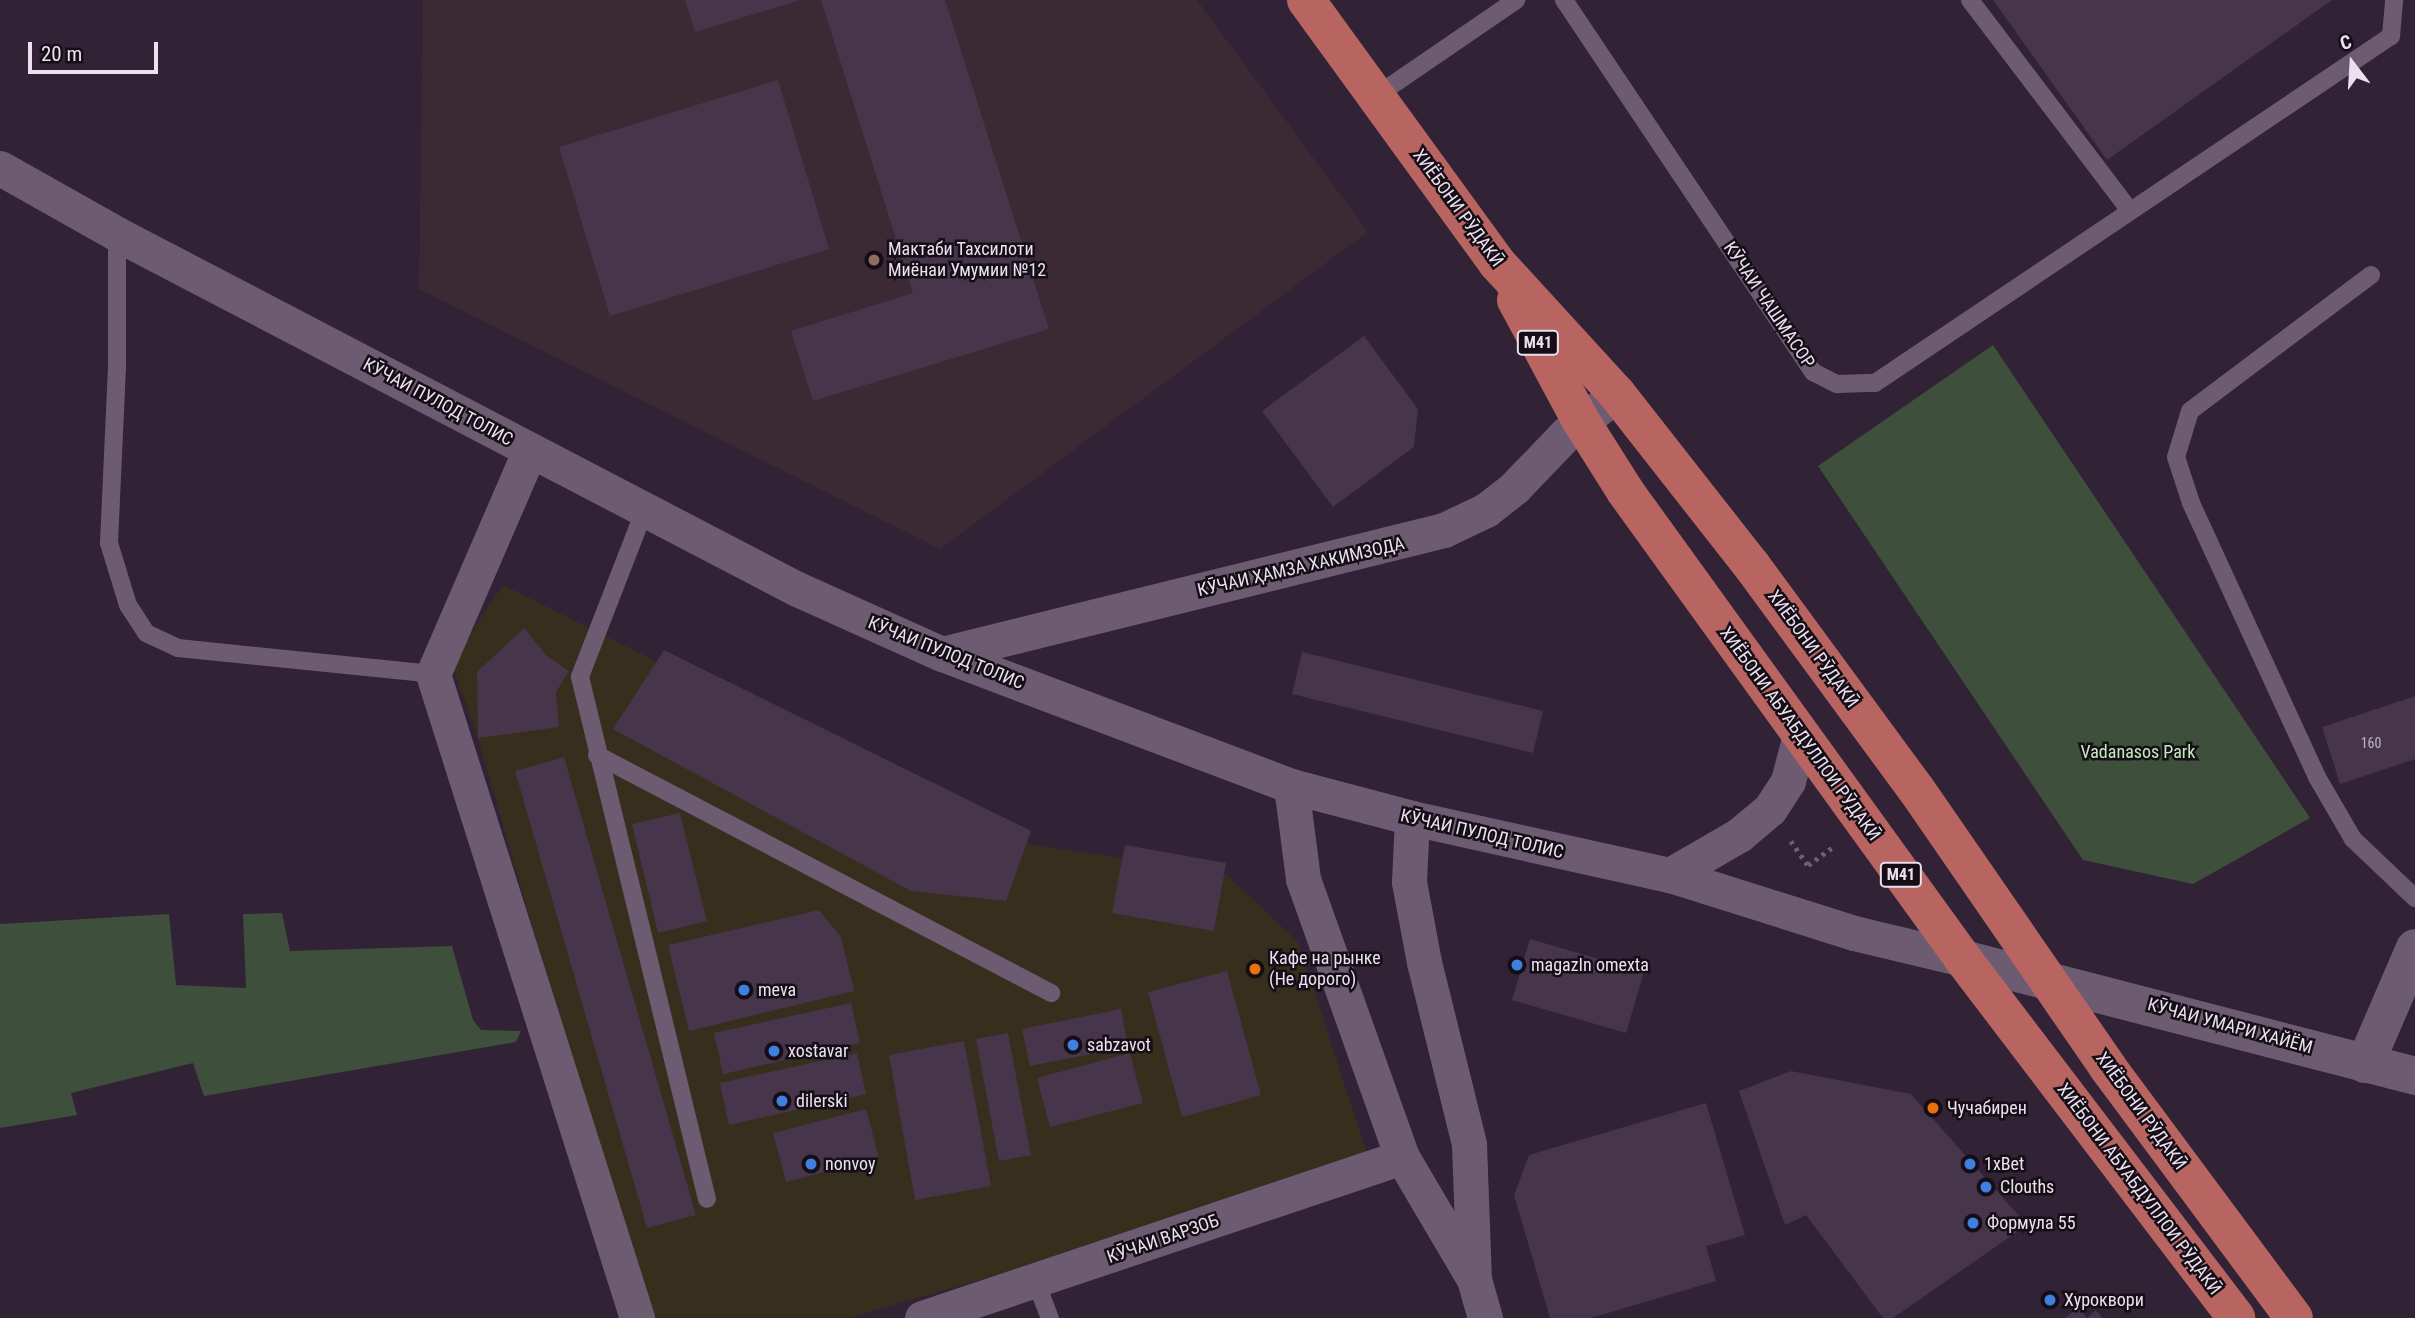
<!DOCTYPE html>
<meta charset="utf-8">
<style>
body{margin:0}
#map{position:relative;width:2415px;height:1318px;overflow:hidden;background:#312236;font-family:"Roboto Condensed",sans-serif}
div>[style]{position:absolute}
.commercial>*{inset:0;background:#372f1e}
.education>*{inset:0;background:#3b2a33}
.green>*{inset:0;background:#3e503b}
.building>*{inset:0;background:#46354b}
.path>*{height:4.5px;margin-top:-2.25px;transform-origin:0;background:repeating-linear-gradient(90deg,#6d6072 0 3.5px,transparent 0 8.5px)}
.lane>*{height:18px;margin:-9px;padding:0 9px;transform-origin:9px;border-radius:9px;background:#6d5b72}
.street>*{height:35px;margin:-17.5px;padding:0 17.5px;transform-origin:17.5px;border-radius:17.5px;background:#6d5b72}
.secondary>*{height:38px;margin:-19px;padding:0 19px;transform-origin:19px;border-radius:19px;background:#6d5b72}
.highway>*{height:38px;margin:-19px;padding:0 19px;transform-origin:19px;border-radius:19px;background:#b86561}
.dots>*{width:19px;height:19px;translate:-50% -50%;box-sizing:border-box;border:4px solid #150e17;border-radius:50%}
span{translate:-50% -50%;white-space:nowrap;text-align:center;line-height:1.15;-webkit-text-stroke:5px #150e17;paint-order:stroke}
.number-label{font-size:14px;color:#c2b6c5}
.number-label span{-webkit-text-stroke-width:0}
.shield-label span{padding:2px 5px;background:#150e17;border:2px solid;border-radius:5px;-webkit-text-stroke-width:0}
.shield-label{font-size:16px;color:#ebe1ee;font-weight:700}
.street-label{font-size:18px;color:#ebe1ee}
.poi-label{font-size:18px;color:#ebe1ee}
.left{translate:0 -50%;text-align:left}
.park-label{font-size:18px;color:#c4ebbe}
.north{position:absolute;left:2317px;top:28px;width:70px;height:70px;-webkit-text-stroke:5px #150e17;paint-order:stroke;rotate:343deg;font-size:19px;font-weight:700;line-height:28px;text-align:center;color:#ebe1ee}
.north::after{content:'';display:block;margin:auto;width:24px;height:32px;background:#ebe1ee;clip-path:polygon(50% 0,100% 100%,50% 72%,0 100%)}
.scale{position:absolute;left:28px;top:42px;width:130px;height:32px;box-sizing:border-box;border:4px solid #ebe1ee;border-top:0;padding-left:9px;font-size:21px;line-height:24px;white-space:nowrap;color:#ebe1ee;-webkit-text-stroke:5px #150e17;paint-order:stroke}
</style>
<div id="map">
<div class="commercial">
<div style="clip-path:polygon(503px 585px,1021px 843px,1226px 874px,1298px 942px,1372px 1168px,847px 1318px,645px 1318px,478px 738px,451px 662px)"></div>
</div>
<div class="education">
<div style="clip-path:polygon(423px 0,1197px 0,1368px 232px,940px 549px,419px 289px)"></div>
</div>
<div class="green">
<div style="clip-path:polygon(1993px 345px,2310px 818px,2193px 884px,2083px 860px,1818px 466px)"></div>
<div style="clip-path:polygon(282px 913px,290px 951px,452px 946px,473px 1020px,481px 1030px,521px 1031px,516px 1042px,204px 1096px,193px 1063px,71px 1093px,77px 1115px,0 1128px,0 924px,169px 914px,176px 985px,246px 988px,243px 914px)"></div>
</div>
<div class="building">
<div style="clip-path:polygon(685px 0,797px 0,797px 1px,695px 32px)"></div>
<div style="clip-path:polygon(821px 0,945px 0,1049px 329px,813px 401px,791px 331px,913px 293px)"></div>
<div style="clip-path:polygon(1993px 0,2332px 0,2107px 160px)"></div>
<div style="clip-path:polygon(778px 80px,829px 249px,610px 316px,559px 147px)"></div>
<div style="clip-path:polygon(1364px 336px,1418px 409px,1414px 447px,1333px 507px,1262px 411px)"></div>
<div style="clip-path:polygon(524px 628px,547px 656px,569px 671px,556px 692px,559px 727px,478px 738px,477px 672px)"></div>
<div style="clip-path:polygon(664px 650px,1031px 831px,1006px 901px,911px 891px,613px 729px)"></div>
<div style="clip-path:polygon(1302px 652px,1543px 711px,1533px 753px,1292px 694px)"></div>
<div style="clip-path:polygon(2415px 696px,2415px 759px,2340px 784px,2322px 727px)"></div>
<div style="clip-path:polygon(564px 757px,696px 1215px,647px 1228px,515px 771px)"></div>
<div style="clip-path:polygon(680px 813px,707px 921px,658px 933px,632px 824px)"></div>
<div style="clip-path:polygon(1125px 845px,1226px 863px,1214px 931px,1112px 913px)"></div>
<div style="clip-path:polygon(819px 910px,841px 937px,854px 991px,689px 1031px,668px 945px)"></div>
<div style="clip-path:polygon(1530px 939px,1644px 972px,1626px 1033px,1512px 1000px)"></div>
<div style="clip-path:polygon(1227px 971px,1261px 1095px,1182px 1117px,1148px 992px)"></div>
<div style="clip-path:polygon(851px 1003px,860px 1043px,723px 1074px,714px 1033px)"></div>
<div style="clip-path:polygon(1121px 1009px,1128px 1047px,1030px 1066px,1022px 1029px)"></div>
<div style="clip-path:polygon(1008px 1033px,1031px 1155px,999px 1161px,976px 1039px)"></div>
<div style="clip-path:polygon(964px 1041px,991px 1186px,915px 1200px,889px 1055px)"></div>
<div style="clip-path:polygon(857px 1053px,866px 1094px,729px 1125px,720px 1083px)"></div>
<div style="clip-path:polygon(1130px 1053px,1143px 1103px,1050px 1127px,1037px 1078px)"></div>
<div style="clip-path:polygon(1791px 1071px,1911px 1094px,2027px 1225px,1893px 1318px,1883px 1318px,1806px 1215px,1785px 1225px,1739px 1091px)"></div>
<div style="clip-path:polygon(1706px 1103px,1745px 1235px,1706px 1246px,1716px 1281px,1591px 1318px,1550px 1318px,1514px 1195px,1529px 1155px)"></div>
<div style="clip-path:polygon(866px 1109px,879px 1158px,786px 1182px,773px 1133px)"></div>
<div style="clip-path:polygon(2079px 1307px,2087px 1318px,2096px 1310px,2102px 1318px,2065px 1318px)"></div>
</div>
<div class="path">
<div style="left:1791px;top:841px;width:29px;rotate:55deg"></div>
<div style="left:1808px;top:865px;width:29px;rotate:-36deg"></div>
</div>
<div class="lane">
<div style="left:1564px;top:0;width:448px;rotate:56.2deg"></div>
<div style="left:1813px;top:372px;width:27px;rotate:27deg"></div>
<div style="left:1837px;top:384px;width:38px;rotate:-2deg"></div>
<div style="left:1875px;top:383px;width:622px;rotate:-33.92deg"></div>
<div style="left:2391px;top:36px;width:36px;rotate:-85deg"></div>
<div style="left:1970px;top:0;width:265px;rotate:52.8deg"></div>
<div style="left:1376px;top:96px;width:170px;rotate:-34.4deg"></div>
<div style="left:117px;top:234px;width:133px;rotate:90deg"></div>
<div style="left:117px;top:367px;width:176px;rotate:92.6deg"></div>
<div style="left:109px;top:543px;width:65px;rotate:73deg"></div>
<div style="left:128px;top:605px;width:33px;rotate:57deg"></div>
<div style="left:146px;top:633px;width:35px;rotate:25deg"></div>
<div style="left:178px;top:648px;width:256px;rotate:5.8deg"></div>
<div style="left:2371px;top:275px;width:226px;rotate:143.1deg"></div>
<div style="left:2190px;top:411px;width:48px;rotate:106.9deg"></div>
<div style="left:2176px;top:457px;width:48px;rotate:71.9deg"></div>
<div style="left:2191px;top:503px;width:302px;rotate:65.3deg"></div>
<div style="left:2317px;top:777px;width:72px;rotate:59.9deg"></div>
<div style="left:2353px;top:839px;width:86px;rotate:43.6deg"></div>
<div style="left:645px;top:509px;width:180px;rotate:111.2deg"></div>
<div style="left:580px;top:677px;width:537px;rotate:76.33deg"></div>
<div style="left:597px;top:755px;width:513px;rotate:27.66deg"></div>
<div style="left:1036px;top:1282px;width:39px;rotate:69deg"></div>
</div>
<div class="street">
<div style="left:0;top:168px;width:134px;rotate:29.4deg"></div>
<div style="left:117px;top:234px;width:765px;rotate:27.57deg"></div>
<div style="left:795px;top:588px;width:161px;rotate:24.2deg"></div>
<div style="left:942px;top:654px;width:373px;rotate:20.7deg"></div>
<div style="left:1291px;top:786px;width:125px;rotate:14.8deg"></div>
<div style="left:1412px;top:818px;width:264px;rotate:12.5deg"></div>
<div style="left:1670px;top:875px;width:193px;rotate:17.5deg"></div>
<div style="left:1854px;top:933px;width:112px;rotate:13.4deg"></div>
<div style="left:530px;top:450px;width:244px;rotate:113.4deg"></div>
<div style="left:433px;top:674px;width:676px;rotate:72.42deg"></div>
<div style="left:942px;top:654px;width:517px;rotate:-13.87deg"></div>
<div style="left:1444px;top:530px;width:47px;rotate:-25.5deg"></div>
<div style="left:1486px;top:510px;width:37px;rotate:-38deg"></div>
<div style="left:1515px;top:487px;width:74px;rotate:-46.1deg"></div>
<div style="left:1566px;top:434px;width:65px;rotate:-38.1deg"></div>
<div style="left:1291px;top:786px;width:94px;rotate:82.6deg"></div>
<div style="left:1303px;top:879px;width:295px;rotate:70.4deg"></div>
<div style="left:1402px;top:1157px;width:142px;rotate:59.5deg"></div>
<div style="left:1412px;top:818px;width:64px;rotate:92.7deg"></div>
<div style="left:1409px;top:882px;width:81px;rotate:79.4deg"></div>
<div style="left:1424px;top:962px;width:187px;rotate:76.1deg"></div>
<div style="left:1469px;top:1144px;width:135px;rotate:87.9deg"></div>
<div style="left:1474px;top:1279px;width:41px;rotate:74.2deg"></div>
<div style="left:1670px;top:875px;width:80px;rotate:-30.1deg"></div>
<div style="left:1739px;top:835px;width:40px;rotate:-40deg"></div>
<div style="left:1770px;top:809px;width:33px;rotate:-57deg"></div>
<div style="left:1788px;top:781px;width:48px;rotate:-75.4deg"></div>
<div style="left:922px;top:1318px;width:506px;rotate:-18.54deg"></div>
</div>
<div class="secondary">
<div style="left:1963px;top:959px;width:467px;rotate:14.5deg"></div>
<div style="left:2365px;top:1064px;width:126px;rotate:-66.7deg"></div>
</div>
<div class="highway">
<div style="left:1306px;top:0;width:325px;rotate:54deg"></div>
<div style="left:1497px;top:263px;width:178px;rotate:47.5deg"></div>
<div style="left:1617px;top:394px;width:219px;rotate:51.9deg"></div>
<div style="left:1752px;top:566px;width:277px;rotate:53.7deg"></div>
<div style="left:1916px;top:789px;width:340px;rotate:55.4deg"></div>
<div style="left:2109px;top:1069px;width:310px;rotate:53.4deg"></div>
<div style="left:1516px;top:300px;width:137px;rotate:61.8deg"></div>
<div style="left:1581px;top:421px;width:83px;rotate:57.8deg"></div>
<div style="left:1625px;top:491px;width:577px;rotate:54.16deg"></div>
<div style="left:1963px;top:959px;width:451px;rotate:52.7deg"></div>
</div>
<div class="dots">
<div style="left:874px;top:260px;background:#8d6e63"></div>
<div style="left:1517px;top:965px;background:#3f7fe0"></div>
<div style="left:1255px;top:969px;background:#e8710a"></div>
<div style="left:744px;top:990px;background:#3f7fe0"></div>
<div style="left:1073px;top:1045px;background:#3f7fe0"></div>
<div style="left:774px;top:1051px;background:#3f7fe0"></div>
<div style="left:782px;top:1101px;background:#3f7fe0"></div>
<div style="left:1933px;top:1108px;background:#e8710a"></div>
<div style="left:811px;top:1164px;background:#3f7fe0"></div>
<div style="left:1970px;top:1164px;background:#3f7fe0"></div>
<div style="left:1986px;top:1187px;background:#3f7fe0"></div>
<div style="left:1973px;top:1223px;background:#3f7fe0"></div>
<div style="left:2050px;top:1300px;background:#3f7fe0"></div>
</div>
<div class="number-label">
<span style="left:2371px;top:743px">160</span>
</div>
<div class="shield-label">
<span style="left:1538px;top:343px">M41</span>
<span style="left:1901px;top:875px">M41</span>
</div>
<div class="street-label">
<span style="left:1458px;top:208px;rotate:54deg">ХИЁБОНИ РӮДАКӢ</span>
<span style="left:1769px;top:305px;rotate:56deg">КӮЧАИ ЧАШМАСОР</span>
<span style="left:438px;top:402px;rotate:28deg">КӮЧАИ ПУЛОД ТОЛИС</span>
<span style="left:1301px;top:567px;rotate:-13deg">КӮЧАИ ҲАМЗА ХАКИМЗОДА</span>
<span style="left:1813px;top:649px;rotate:54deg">ХИЁБОНИ РӮДАКӢ</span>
<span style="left:946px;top:653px;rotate:22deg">КӮЧАИ ПУЛОД ТОЛИС</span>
<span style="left:1800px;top:734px;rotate:54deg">ХИЁБОНИ АБУАБДУЛЛОИ РӮДАКӢ</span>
<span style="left:1482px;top:834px;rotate:13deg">КӮЧАИ ПУЛОД ТОЛИС</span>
<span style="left:2230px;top:1026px;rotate:15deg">КӮЧАИ УМАРИ ХАЙЁМ</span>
<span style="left:2141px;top:1111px;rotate:54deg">ХИЁБОНИ РӮДАКӢ</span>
<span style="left:2139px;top:1189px;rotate:53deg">ХИЁБОНИ АБУАБДУЛЛОИ РӮДАКӢ</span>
<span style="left:1163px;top:1239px;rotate:-19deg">КӮЧАИ ВАРЗОБ</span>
</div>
<div class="poi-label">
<span class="left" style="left:888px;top:260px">Мактаби Тахсилоти<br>Миёнаи Умумии №12</span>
<span class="left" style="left:1269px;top:969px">Кафе на рынке<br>(Не дорого)</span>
<span class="left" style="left:1531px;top:965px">magazIn omexta</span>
<span class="left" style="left:758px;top:990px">meva</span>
<span class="left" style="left:1087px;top:1045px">sabzavot</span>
<span class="left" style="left:788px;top:1051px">xostavar</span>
<span class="left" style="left:796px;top:1101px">dilerski</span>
<span class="left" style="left:1947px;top:1108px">Чучабирен</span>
<span class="left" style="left:825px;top:1164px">nonvoy</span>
<span class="left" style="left:1984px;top:1164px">1хBet</span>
<span class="left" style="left:2000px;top:1187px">Clouths</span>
<span class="left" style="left:1987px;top:1223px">Формула 55</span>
<span class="left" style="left:2064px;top:1300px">Хуроквори</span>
</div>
<div class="park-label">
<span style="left:2138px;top:752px">Vadanasos Park</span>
</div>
<div class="north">С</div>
<div class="scale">20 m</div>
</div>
